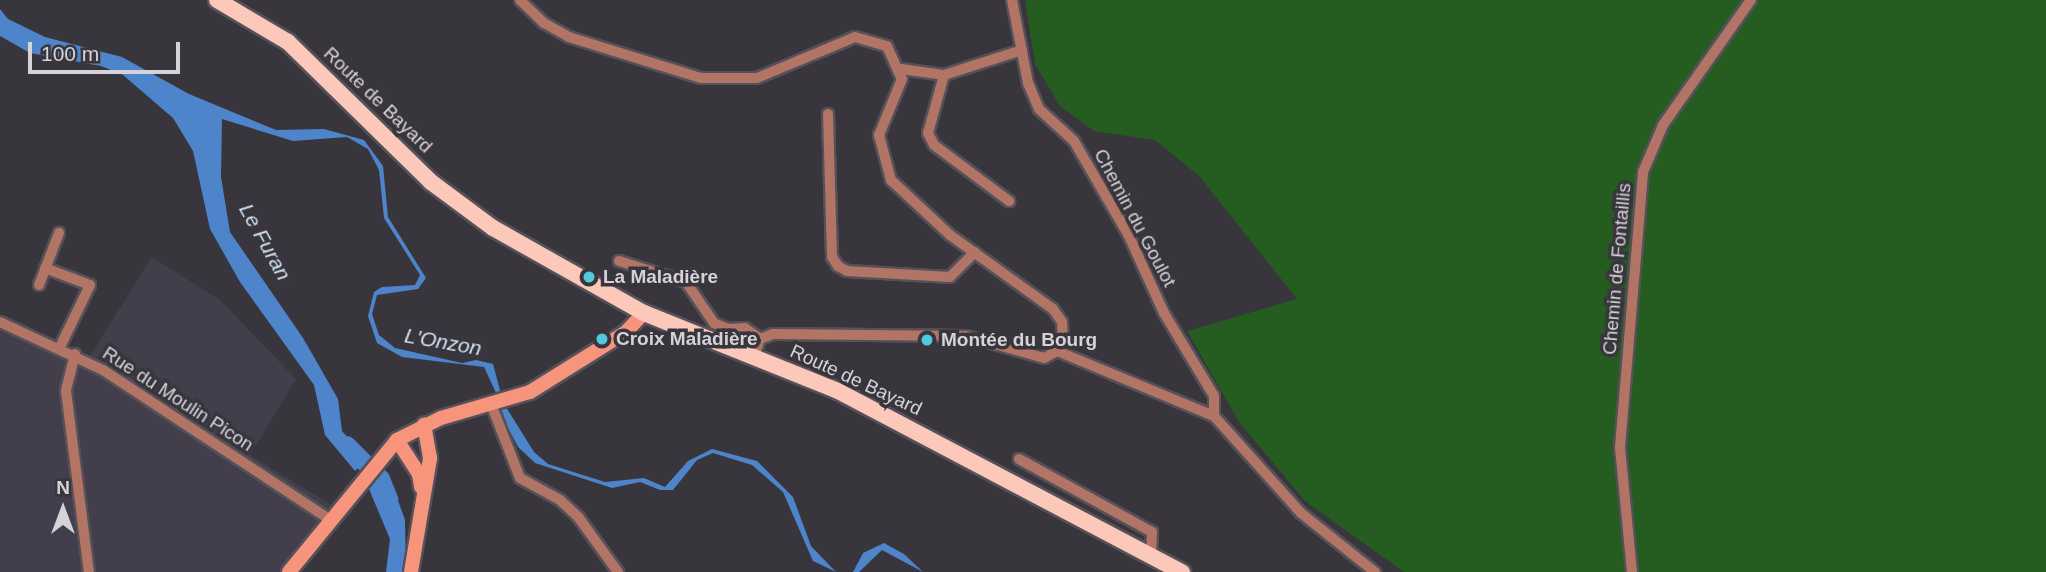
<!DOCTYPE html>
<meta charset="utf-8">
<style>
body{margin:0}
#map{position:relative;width:2046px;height:572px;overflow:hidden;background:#38353d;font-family:Arial,sans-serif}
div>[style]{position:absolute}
.built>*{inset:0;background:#433e4c}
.green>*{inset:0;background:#245d1f}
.water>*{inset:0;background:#4d84ca}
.river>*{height:18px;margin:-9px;padding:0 9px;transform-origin:9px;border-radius:9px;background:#4d84ca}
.roads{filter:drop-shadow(2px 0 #545159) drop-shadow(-2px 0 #545159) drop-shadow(0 2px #545159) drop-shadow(0 -2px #545159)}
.minor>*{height:10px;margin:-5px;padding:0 5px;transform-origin:5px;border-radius:5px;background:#b27464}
.secondary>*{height:14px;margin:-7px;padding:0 7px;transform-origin:7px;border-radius:7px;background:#f7957c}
.primary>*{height:16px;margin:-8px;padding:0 8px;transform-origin:8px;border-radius:8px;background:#fbc8ba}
.dots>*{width:19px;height:19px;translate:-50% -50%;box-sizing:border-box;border:4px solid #38353d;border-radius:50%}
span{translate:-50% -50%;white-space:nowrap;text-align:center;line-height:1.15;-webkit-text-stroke:7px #38353d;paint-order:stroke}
.street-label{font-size:19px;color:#d5d3d8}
.poi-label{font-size:19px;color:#d5d3d8;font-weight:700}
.left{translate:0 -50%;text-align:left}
.water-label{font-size:21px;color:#d2e1f3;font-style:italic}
.north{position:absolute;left:28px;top:474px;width:70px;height:70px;-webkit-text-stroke:5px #38353d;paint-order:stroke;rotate:0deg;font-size:19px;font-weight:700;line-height:28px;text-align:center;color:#d5d3d8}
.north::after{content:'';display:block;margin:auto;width:24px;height:32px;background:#d5d3d8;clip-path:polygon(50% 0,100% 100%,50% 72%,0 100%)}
.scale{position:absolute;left:28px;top:42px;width:152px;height:32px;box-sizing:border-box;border:4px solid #d5d3d8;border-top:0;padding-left:9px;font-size:21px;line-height:24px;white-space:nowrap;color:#d5d3d8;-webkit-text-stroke:5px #38353d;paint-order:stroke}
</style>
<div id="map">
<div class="built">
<div style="clip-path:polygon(152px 257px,221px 301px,296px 379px,250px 455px,346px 514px,299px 572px,0 572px,0 330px,85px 364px)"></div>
</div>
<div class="green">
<div style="clip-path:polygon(1025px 0,2046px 0,2046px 572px,1404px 572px,1305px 501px,1239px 422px,1187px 331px,1297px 299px,1200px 177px,1155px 140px,1094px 131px,1060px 106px,1035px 64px)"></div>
</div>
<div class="water">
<div style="clip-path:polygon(0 9px,8px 19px,45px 37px,122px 57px,189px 94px,276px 130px,324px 129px,364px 140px,383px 166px,388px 217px,426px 278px,418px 289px,377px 295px,372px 314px,379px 335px,395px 348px,462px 363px,476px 360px,493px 364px,501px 394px,497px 395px,484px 367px,402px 357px,377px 343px,368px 316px,374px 292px,382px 287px,415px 285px,420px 275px,384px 218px,379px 170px,368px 149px,347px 137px,293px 141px,222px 119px,221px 177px,230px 232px,303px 338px,338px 399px,342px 431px,367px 459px,355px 471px,325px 435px,314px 385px,240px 282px,210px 229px,193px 151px,173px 118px,123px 75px,101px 66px,30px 53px,0 36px)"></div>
<div style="clip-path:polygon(506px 407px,534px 452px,548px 464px,605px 482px,644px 478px,665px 487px,688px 461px,712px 449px,757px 461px,793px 497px,811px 546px,836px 572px,813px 561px,783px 492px,752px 465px,713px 453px,697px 460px,673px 490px,660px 490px,640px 482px,612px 488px,535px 463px,518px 447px,507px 426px,501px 409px)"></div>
<div style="clip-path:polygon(381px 476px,390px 478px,405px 520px,406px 572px,386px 572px,390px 539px,369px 489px)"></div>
<div style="clip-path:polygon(884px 543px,904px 554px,923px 572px,882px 550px,859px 572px,853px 572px,863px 553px)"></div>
</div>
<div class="river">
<div style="left:347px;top:445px;width:48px;rotate:45deg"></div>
<div style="left:381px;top:479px;width:22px;rotate:68deg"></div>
</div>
<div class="roads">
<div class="minor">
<div style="left:520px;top:0;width:33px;rotate:44deg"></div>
<div style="left:544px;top:23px;width:29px;rotate:29deg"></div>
<div style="left:569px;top:37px;width:138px;rotate:17.3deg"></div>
<div style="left:701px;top:78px;width:56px"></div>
<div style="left:757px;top:78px;width:106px;rotate:-22.7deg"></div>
<div style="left:855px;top:37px;width:33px;rotate:16deg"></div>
<div style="left:887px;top:46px;width:36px;rotate:66deg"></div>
<div style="left:902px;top:79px;width:61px;rotate:112.3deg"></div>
<div style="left:879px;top:135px;width:47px;rotate:75.1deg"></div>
<div style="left:891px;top:180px;width:81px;rotate:43deg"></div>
<div style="left:950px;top:235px;width:127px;rotate:35.7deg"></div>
<div style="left:1053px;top:309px;width:16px;rotate:55deg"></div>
<div style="left:1062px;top:322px;width:18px;rotate:87deg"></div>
<div style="left:1063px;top:340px;width:13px;rotate:119deg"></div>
<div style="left:1057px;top:351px;width:15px;rotate:152deg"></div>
<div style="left:1044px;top:358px;width:81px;rotate:-164.2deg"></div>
<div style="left:966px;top:336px;width:193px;rotate:-179.4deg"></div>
<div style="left:773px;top:334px;width:14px;rotate:159deg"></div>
<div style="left:760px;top:339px;width:18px;rotate:109deg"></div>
<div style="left:1012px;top:0;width:85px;rotate:79.1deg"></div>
<div style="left:1028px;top:83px;width:28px;rotate:67deg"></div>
<div style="left:1039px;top:109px;width:47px;rotate:42.4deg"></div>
<div style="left:1074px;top:141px;width:108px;rotate:59.9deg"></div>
<div style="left:1128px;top:234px;width:87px;rotate:65.5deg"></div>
<div style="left:1164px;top:313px;width:97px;rotate:58.9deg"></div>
<div style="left:1214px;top:396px;width:20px;rotate:90deg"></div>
<div style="left:901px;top:69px;width:43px;rotate:7.9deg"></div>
<div style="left:944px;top:75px;width:82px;rotate:-17.8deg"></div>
<div style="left:944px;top:75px;width:60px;rotate:105.4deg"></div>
<div style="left:928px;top:133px;width:13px;rotate:63deg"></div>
<div style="left:934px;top:145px;width:94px;rotate:36.7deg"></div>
<div style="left:828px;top:114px;width:143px;rotate:88.4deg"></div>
<div style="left:832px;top:257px;width:11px;rotate:56deg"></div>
<div style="left:838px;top:266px;width:10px;rotate:29deg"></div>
<div style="left:847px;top:271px;width:103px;rotate:3.3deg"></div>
<div style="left:950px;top:277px;width:35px;rotate:-45deg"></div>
<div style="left:619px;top:261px;width:70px;rotate:17.4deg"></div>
<div style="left:686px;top:282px;width:50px;rotate:55.7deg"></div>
<div style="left:714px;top:323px;width:15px;rotate:23deg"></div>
<div style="left:728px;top:329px;width:17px;rotate:-3deg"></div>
<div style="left:745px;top:328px;width:19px;rotate:36deg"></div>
<div style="left:45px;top:268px;width:48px;rotate:20.7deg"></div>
<div style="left:90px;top:285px;width:69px;rotate:115.8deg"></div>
<div style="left:39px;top:285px;width:56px;rotate:-69deg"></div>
<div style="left:0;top:322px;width:114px;rotate:25deg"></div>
<div style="left:103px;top:370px;width:271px;rotate:33.4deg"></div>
<div style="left:1057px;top:351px;width:170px;rotate:22.5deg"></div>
<div style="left:1214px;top:416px;width:130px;rotate:48.1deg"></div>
<div style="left:1301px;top:513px;width:95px;rotate:38.6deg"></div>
<div style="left:75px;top:354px;width:38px;rotate:104deg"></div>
<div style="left:66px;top:391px;width:182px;rotate:82.8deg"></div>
<div style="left:491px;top:404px;width:79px;rotate:68.6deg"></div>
<div style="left:520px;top:478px;width:46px;rotate:28.8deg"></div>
<div style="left:560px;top:500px;width:26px;rotate:43deg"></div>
<div style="left:579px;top:518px;width:67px;rotate:54.2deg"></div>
<div style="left:1019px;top:459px;width:152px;rotate:28.8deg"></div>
<div style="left:1152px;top:532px;width:23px;rotate:92deg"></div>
<div style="left:1632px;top:572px;width:126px;rotate:-95.5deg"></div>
<div style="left:1620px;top:447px;width:276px;rotate:-85.2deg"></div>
<div style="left:1643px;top:172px;width:51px;rotate:-66.9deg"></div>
<div style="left:1663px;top:125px;width:153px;rotate:-54.9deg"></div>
</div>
<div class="secondary">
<div style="left:397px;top:440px;width:40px;rotate:57.1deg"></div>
<div style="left:419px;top:474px;width:13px;rotate:81deg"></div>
<div style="left:289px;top:572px;width:171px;rotate:-50.7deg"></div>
<div style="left:397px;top:440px;width:49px;rotate:-26.6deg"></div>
<div style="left:441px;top:418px;width:93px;rotate:-16.3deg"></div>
<div style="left:530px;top:392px;width:113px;rotate:-32deg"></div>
<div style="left:626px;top:332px;width:26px;rotate:-47deg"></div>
<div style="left:411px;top:572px;width:116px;rotate:-80.5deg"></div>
<div style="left:430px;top:458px;width:34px;rotate:-100deg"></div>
</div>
<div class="primary">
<div style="left:217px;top:0;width:82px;rotate:30.6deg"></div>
<div style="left:288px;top:42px;width:200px;rotate:44.4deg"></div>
<div style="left:431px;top:182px;width:77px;rotate:36.6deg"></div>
<div style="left:493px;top:228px;width:173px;rotate:29.4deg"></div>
<div style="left:644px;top:313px;width:209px;rotate:21.9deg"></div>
<div style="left:838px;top:391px;width:389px;rotate:27.8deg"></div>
</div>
</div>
<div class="dots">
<div style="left:589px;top:277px;background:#53cadc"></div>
<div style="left:602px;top:339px;background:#53cadc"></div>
<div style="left:927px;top:340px;background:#53cadc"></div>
</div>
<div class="street-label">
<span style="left:378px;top:100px;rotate:44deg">Route de Bayard</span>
<span style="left:1135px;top:218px;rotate:62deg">Chemin du Goulot</span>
<span style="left:1617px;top:269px;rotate:-85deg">Chemin de Fontaillis</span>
<span style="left:856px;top:380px;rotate:25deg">Route de Bayard</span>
<span style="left:178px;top:399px;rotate:33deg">Rue du Moulin Picon</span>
</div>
<div class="poi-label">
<span class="left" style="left:603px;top:277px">La Maladière</span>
<span class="left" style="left:616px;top:339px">Croix Maladière</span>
<span class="left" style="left:941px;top:340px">Montée du Bourg</span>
</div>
<div class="water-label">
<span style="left:265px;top:242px;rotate:61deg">Le Furan</span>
<span style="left:443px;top:342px;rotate:10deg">L'Onzon</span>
</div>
<div class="north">N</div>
<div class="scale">100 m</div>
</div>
